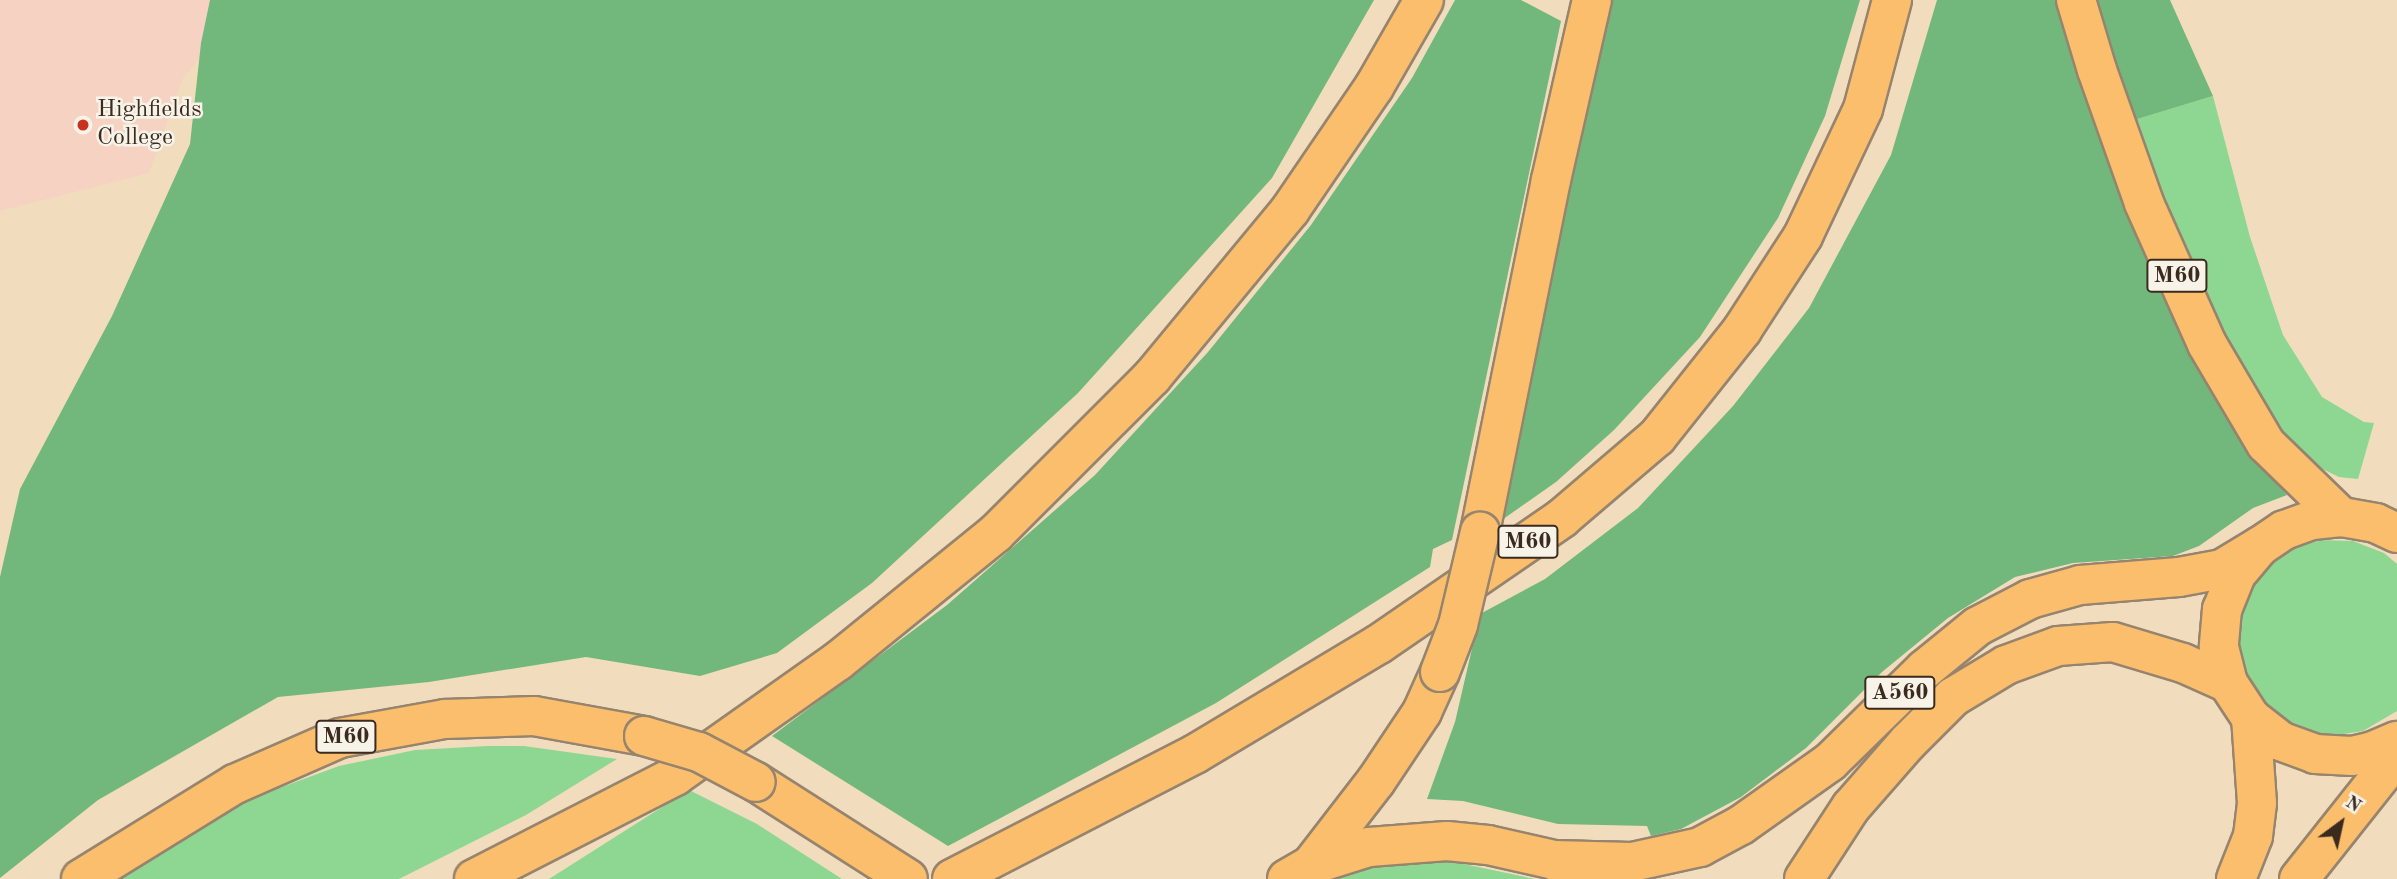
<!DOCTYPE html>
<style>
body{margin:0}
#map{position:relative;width:2397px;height:879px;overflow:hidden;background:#f1ddbd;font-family:"Old Standard TT",serif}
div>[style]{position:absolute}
.built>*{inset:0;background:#f5d2c2}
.green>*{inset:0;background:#8ed792}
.forest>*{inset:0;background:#72b87c}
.roads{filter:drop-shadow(2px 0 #96846e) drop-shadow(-2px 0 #96846e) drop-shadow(0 2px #96846e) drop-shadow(0 -2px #96846e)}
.primary>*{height:38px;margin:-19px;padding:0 19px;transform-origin:19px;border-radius:19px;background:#fabe6d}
.trunk>*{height:38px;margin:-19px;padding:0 19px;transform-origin:19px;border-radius:19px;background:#fabe6d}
.motorway>*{height:38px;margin:-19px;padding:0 19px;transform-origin:19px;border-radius:19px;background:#fabe6d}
.bridges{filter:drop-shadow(2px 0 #96846e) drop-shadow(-2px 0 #96846e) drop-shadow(0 2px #96846e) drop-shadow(0 -2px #96846e)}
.motorway-bridge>*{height:38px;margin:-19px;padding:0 19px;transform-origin:19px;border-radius:19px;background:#fabe6d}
.dots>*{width:19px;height:19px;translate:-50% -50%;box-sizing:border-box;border:4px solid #f7f3e8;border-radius:50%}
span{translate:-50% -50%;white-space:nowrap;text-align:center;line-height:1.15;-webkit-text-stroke:5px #f7f3e8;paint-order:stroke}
.shield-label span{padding:2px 5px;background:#f7f3e8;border:2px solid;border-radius:5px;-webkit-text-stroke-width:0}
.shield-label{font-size:23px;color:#3b2a1e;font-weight:700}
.poi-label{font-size:24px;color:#3b2a1e}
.left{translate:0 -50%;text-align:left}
.north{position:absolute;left:2306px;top:788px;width:70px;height:70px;-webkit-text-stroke:5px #f7f3e8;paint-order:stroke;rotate:33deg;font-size:19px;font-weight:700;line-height:28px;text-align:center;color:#3b2a1e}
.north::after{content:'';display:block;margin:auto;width:24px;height:32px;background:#3b2a1e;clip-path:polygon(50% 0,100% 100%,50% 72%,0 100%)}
</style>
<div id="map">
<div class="built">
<div style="clip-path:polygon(0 0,226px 0,212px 45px,183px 78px,149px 173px,0 211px)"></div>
</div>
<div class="green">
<div style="clip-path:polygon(2213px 96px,2250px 237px,2283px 335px,2322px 397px,2364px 422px,2374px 423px,2358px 479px,2339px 477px,2306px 461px,2277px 431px,2244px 375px,2197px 277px,2131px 121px)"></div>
<div style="clip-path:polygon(2321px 540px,2353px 541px,2384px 553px,2397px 564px,2397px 711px,2363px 731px,2331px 736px,2299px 729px,2271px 713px,2250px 689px,2238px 659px,2236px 627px,2245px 595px,2264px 569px,2290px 549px)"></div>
<div style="clip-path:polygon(487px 746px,524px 746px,617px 759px,526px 815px,399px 879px,117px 879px,156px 852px,255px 797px,339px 766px,415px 750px)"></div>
<div style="clip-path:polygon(689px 790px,757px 824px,842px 879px,549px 879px)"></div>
<div style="clip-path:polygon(1435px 858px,1535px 879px,1325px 879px,1340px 871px)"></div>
</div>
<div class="forest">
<div style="clip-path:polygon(210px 0,1374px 0,1272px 178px,1078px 393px,872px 583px,777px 653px,700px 676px,586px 657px,429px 682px,278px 697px,98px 800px,0 878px,0 577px,20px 489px,112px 316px,190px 144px,201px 43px)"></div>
<div style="clip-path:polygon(1455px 0,1521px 0,1561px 21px,1452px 540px,1433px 549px,1430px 567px,1216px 703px,948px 846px,772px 736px,947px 605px,1095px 475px,1208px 352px,1311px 225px,1412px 78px)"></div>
<div style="clip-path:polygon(1605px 0,1860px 0,1825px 116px,1778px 218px,1700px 337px,1614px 430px,1556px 482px,1499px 522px)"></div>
<div style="clip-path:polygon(1937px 0,2056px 0,2083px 88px,2153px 272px,2217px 403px,2251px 455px,2287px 495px,2253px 508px,2199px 546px,2173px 556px,2073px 563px,2015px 577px,1948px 618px,1882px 672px,1806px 748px,1741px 797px,1681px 829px,1651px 836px,1647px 826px,1558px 824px,1463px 801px,1427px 799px,1455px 722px,1480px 614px,1545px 579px,1638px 508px,1733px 406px,1809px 308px,1891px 155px)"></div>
<div style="clip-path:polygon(2092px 0,2170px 0,2213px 96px,2131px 121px)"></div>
</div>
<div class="roads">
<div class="primary">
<div style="left:2236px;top:879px;width:46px;rotate:-68.4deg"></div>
<div style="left:2253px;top:836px;width:33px;rotate:-83deg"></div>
<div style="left:2257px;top:803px;width:85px;rotate:-94deg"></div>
<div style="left:2299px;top:879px;width:135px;rotate:-51.6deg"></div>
<div style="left:2383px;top:773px;width:32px;rotate:-70deg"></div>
</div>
<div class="trunk">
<div style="left:2397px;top:533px;width:23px;rotate:-155deg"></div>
<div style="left:2376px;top:523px;width:36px;rotate:-170deg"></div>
<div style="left:2341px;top:517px;width:29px;rotate:174deg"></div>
<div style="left:2312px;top:520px;width:30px;rotate:160deg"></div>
<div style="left:2284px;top:530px;width:29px;rotate:146deg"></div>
<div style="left:2260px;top:546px;width:38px;rotate:130deg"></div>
<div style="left:2236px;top:575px;width:37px;rotate:112deg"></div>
<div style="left:2222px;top:609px;width:38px;rotate:95deg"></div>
<div style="left:2219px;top:647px;width:37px;rotate:76deg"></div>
<div style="left:2228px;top:683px;width:42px;rotate:56.7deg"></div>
<div style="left:2251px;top:718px;width:37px;rotate:38deg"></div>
<div style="left:2280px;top:741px;width:37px;rotate:20deg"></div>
<div style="left:2315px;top:754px;width:37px;rotate:3deg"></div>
<div style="left:2352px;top:756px;width:22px;rotate:-13deg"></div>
<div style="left:2373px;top:751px;width:26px;rotate:-23deg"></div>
<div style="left:1554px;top:860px;width:78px;rotate:1.5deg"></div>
<div style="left:1632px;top:862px;width:70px;rotate:-12.4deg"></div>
<div style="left:1700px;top:847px;width:47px;rotate:-28.2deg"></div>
<div style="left:1741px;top:825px;width:109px;rotate:-35.3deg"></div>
<div style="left:1830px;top:762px;width:133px;rotate:-44.4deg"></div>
<div style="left:1925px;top:669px;width:68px;rotate:-39.1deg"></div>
<div style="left:1978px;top:626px;width:59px;rotate:-27.4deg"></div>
<div style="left:2030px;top:599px;width:52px;rotate:-15.6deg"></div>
<div style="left:2080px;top:585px;width:99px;rotate:-4.6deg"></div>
<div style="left:2179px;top:577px;width:44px;rotate:-10.5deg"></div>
<div style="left:2222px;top:569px;width:44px;rotate:-31.2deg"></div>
<div style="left:1287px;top:879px;width:28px;rotate:-30deg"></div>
<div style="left:1311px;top:865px;width:61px;rotate:-17.2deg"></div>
<div style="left:1369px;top:847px;width:78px;rotate:-4.4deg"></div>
<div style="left:1447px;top:841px;width:41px;rotate:5.6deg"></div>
<div style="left:1488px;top:845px;width:68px;rotate:12.8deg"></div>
<div style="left:1554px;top:860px;width:27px;rotate:31deg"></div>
<div style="left:1804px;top:879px;width:86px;rotate:-56.9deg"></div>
<div style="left:1851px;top:807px;width:86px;rotate:-48.8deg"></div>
<div style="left:1908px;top:742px;width:64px;rotate:-45deg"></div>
<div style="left:1953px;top:697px;width:62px;rotate:-31.1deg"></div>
<div style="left:2006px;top:665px;width:55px;rotate:-20.1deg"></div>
<div style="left:2058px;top:646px;width:55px;rotate:-4.2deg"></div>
<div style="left:2113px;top:642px;width:73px;rotate:16.7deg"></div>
<div style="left:2183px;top:663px;width:49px;rotate:24deg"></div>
</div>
<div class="motorway">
<div style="left:2076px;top:0;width:73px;rotate:73.3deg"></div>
<div style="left:2097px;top:70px;width:141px;rotate:70.5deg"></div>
<div style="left:2144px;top:203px;width:154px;rotate:65.9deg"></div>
<div style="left:2207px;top:344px;width:116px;rotate:59.5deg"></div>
<div style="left:2266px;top:444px;width:105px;rotate:44.2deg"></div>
<div style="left:1480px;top:532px;width:359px;rotate:-78.6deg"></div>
<div style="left:1551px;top:180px;width:185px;rotate:-77.2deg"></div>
<div style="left:756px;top:782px;width:180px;rotate:32.5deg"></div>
<div style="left:1311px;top:865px;width:106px;rotate:-52.3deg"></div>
<div style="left:1376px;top:781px;width:83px;rotate:-56.3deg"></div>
<div style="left:1422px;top:712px;width:44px;rotate:-65.8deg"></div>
<div style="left:81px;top:879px;width:181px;rotate:-31.7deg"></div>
<div style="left:235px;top:784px;width:115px;rotate:-23.7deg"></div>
<div style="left:340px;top:738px;width:107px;rotate:-10.3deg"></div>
<div style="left:445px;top:719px;width:89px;rotate:-1.9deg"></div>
<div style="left:534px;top:716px;width:112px;rotate:10.3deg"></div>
<div style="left:474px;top:879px;width:226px;rotate:-27.1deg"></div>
<div style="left:675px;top:776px;width:199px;rotate:-35.2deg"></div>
<div style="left:838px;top:661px;width:203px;rotate:-39deg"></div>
<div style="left:996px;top:533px;width:221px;rotate:-45deg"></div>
<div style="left:1152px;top:377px;width:217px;rotate:-50.4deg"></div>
<div style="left:1290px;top:210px;width:149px;rotate:-55.7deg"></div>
<div style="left:1374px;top:87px;width:100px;rotate:-60.1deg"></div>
<div style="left:952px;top:879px;width:273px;rotate:-27.2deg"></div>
<div style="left:1195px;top:754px;width:214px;rotate:-30.9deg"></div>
<div style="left:1379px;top:644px;width:222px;rotate:-34.5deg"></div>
<div style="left:1562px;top:518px;width:125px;rotate:-40.5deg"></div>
<div style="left:1657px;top:437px;width:137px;rotate:-51.5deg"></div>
<div style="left:1742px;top:330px;width:112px;rotate:-57deg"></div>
<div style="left:1803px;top:236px;width:140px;rotate:-64.7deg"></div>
<div style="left:1863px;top:109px;width:113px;rotate:-75.1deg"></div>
</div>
</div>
<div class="bridges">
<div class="motorway-bridge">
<div style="left:1440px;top:672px;width:50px;rotate:-69deg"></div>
<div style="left:1458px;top:625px;width:96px;rotate:-76.7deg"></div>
<div style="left:644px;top:736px;width:57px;rotate:16.2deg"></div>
<div style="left:699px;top:752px;width:64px;rotate:27.8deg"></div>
</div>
</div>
<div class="dots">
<div style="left:83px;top:125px;background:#c8321e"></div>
</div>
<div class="shield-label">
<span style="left:2177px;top:276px">M60</span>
<span style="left:1528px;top:542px">M60</span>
<span style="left:1900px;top:693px">A560</span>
<span style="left:346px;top:737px">M60</span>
</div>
<div class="poi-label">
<span class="left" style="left:97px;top:125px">Highfields<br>College</span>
</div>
<div class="north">N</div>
</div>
